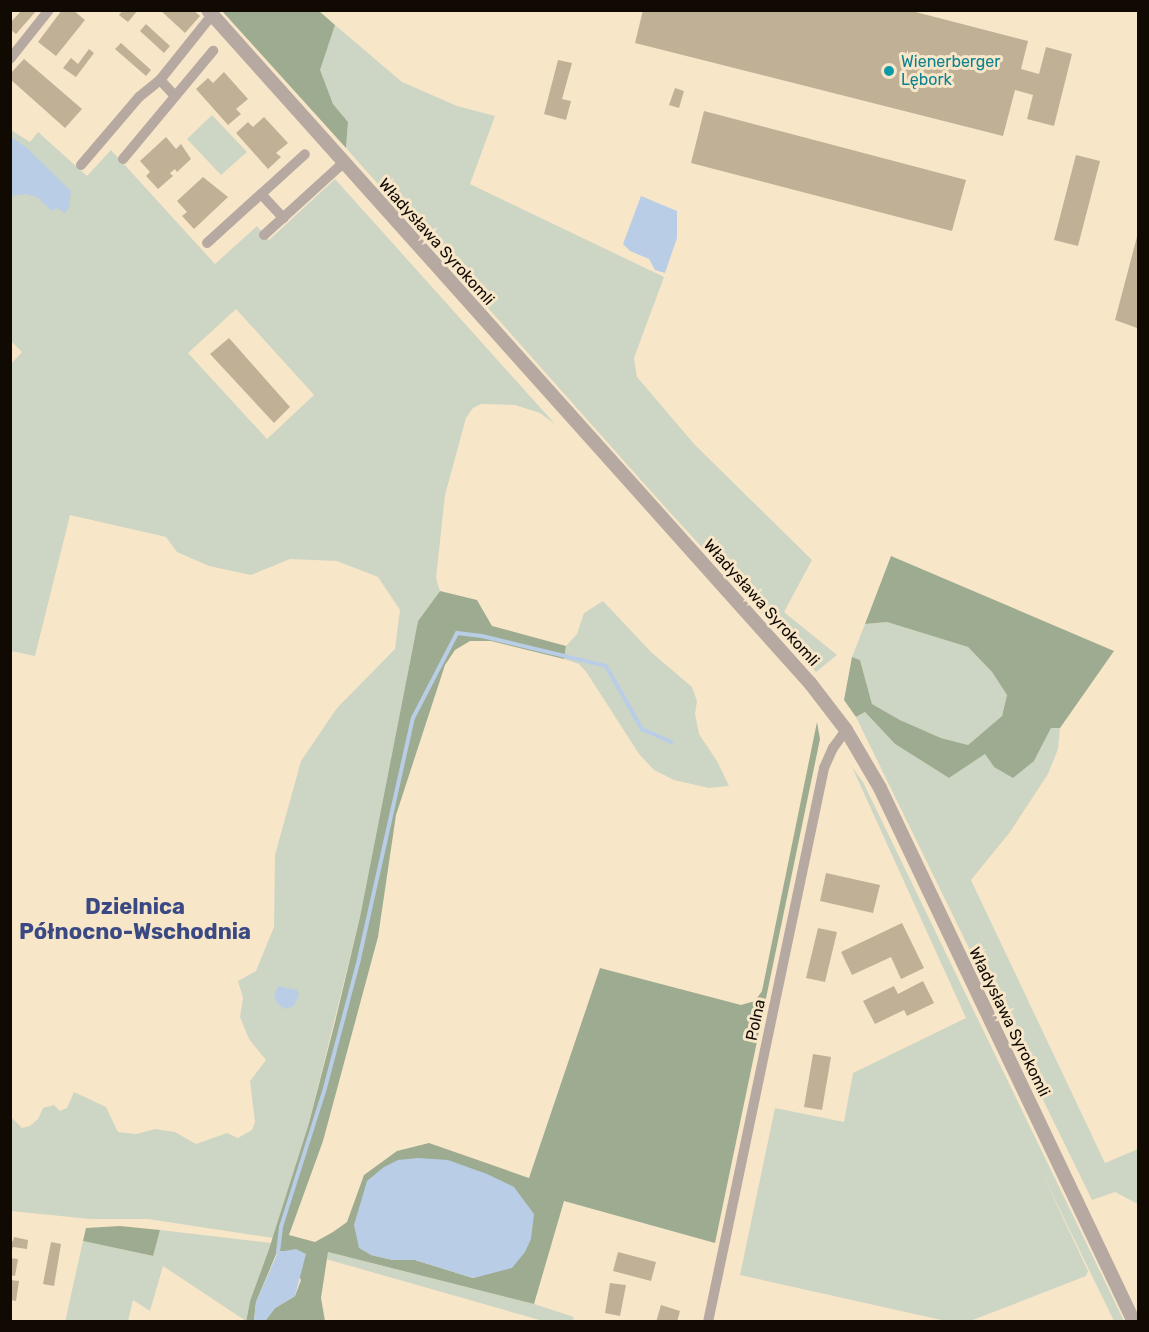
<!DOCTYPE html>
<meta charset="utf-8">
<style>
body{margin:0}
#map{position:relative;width:1149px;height:1332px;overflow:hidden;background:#f8e6c9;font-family:Rubik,sans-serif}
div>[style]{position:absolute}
.green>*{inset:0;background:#cdd6c4}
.forest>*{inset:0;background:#9dac90}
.water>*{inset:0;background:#b9cde6}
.stream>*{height:4px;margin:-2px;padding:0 2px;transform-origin:2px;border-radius:2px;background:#b9cde6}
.building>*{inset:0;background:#c0b095}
.minor>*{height:10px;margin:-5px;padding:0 5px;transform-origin:5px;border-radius:5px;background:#b6a9a1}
.tertiary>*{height:14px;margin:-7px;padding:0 7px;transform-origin:7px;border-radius:7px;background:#b6a9a1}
.dots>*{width:16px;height:16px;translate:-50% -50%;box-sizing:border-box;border:3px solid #f8e6c9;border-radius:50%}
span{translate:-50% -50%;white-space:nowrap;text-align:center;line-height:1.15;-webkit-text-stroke:6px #f8e6c9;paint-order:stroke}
.culture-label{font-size:16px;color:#0d838f}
.left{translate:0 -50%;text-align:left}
.street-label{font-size:16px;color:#100a03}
.district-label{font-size:22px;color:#3a4984;font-weight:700}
.frame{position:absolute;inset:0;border:12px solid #100a03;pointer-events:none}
</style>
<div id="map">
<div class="green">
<div style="clip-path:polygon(335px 25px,402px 82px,457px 106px,495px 116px,470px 184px,664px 277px,634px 358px,637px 377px,695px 445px,812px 560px,784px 612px,837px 655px,816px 672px,656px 497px,346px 148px,348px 122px,333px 104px,319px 70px)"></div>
<div style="clip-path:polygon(212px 115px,247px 152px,221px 175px,187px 139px)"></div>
<div style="clip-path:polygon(evenodd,11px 130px,30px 142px,38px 132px,87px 176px,111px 150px,215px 264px,257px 226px,269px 240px,335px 179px,555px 424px,540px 413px,515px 405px,481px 404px,473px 408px,466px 418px,445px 495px,436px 578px,440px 591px,418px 621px,360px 917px,309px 1123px,273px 1238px,148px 1219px,90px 1219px,11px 1211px,11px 1117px,22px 1128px,30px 1126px,38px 1119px,43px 1108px,54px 1105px,60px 1111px,67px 1108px,74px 1092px,106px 1107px,118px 1132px,136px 1134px,155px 1129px,175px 1132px,196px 1144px,227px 1133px,238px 1138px,252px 1130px,255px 1122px,250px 1081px,266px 1060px,249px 1039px,240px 1017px,243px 998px,238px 981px,256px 971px,274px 927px,275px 855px,301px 761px,337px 708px,395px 649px,400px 610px,378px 577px,337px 561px,290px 559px,251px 575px,209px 566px,177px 552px,166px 537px,70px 515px,35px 656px,11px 651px,10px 365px,22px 352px,11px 341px,11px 130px,236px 309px,314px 395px,267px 439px,188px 353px,236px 309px)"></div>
<div style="clip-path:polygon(603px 601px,651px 652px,692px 687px,697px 701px,695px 714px,699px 734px,717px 761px,729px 786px,709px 788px,674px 780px,654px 770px,639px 754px,587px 673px,579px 664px,564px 659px,566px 646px,577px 634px,584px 613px)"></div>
<div style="clip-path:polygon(887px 622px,968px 647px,992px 672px,1007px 695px,1002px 716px,968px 745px,941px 738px,900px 720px,872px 704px,860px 660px,852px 657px,865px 624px)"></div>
<div style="clip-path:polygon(865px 712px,895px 744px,949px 778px,985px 754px,994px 767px,1034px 761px,1051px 728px,1060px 728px,1058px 749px,1048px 774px,1010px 832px,971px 880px,1105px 1163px,1138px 1149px,1138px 1204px,1115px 1192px,1092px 1200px,856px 717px)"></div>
<div style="clip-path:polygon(852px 767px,863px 782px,1124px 1321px,1114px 1321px,1040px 1169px,1088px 1271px,1086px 1276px,970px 1321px,946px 1321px,740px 1275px,775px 1108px,844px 1122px,853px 1073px,966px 1018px)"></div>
<div style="clip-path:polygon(160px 1230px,271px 1243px,250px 1301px,246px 1321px,163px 1266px,150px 1311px,133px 1300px,128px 1321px,65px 1322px,83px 1241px,152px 1256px)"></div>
<div style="clip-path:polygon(328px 1252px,534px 1304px,574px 1317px,573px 1321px,543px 1321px,326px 1259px)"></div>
</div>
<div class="forest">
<div style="clip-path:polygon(222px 11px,319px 11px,335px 25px,320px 70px,333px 104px,348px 122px,346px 148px)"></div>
<div style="clip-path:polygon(891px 556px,1114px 651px,1060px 728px,1051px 728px,1034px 761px,1013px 778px,994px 767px,985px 754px,949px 778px,895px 744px,865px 712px,856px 717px,844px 700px,852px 657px,860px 660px,872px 704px,900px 720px,941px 738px,968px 745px,1002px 716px,1007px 695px,992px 672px,968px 647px,887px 622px,865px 624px)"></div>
<div style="clip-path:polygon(evenodd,440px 591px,477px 600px,492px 626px,566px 646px,564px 659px,491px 641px,470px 641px,455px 650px,445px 665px,396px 815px,378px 937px,323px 1141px,289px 1235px,315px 1242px,333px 1232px,347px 1222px,364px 1175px,397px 1151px,429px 1143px,529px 1178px,600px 968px,741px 1005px,755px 1001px,762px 991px,817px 722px,820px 739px,715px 1243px,564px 1201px,534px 1304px,328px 1252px,321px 1298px,325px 1321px,265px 1321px,275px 1308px,295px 1296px,301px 1280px,284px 1251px,277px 1252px,256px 1302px,254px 1321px,246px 1322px,250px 1301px,269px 1249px,309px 1123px,335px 1022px,360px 917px,418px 621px,440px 591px,371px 1255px,512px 1267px,473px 1278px,415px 1260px,393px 1260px,371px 1255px)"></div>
<div style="clip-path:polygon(120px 1226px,160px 1230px,153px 1256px,83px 1241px,86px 1228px)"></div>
</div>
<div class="water">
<div style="clip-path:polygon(11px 137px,27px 148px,71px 191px,69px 208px,65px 213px,57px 208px,52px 211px,37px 197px,25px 194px,11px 196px)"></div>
<div style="clip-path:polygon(641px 196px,677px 211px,677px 238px,665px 273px,655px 270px,649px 259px,630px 251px,623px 244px)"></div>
<div style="clip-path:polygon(278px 986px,297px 990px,299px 995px,294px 1006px,286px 1009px,280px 1006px,274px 997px)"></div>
<div style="clip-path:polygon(418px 1158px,448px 1160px,487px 1174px,514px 1187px,534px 1214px,531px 1239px,525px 1252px,512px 1268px,473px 1278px,415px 1260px,393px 1260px,371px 1255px,359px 1248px,354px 1225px,367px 1181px,384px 1167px,398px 1160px)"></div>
<div style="clip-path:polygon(296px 1249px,306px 1254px,295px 1296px,275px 1308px,265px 1321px,254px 1321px,256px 1302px,278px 1252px)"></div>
</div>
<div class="stream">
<div style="left:278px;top:1252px;width:25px;rotate:-83deg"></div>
<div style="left:281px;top:1227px;width:146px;rotate:-72.4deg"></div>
<div style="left:325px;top:1088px;width:133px;rotate:-75.2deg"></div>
<div style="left:359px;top:959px;width:247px;rotate:-77.4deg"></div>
<div style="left:413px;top:718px;width:96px;rotate:-62.6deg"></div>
<div style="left:457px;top:633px;width:25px;rotate:7deg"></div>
<div style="left:482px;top:636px;width:128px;rotate:13.6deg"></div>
<div style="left:606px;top:666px;width:73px;rotate:60.3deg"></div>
<div style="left:642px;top:729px;width:32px;rotate:24deg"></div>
</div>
<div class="building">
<div style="clip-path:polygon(22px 10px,37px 10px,16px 34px,10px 29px,10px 23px)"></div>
<div style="clip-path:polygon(62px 10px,73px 10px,85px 20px,56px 56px,38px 42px)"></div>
<div style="clip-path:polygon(123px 10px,138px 10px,128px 22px,119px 15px)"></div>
<div style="clip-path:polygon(160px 10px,193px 10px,200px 16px,185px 33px)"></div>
<div style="clip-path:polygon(643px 10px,908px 10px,1028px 41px,1021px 69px,1039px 74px,1046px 47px,1072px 54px,1054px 126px,1027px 119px,1033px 95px,1015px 90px,1003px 136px,635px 43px)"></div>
<div style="clip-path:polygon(146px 24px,170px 46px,164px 53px,140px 31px)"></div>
<div style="clip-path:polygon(121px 43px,151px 70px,146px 76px,115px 49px)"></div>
<div style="clip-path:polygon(89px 49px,94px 53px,76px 77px,63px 68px,71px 58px,78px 64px)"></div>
<div style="clip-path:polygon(24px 59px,82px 109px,65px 128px,10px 79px,10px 74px)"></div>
<div style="clip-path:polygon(558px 60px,572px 63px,562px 99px,571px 101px,566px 120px,544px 114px)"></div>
<div style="clip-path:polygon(224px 72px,248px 99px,236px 109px,241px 114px,228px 125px,196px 89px,208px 78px,213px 83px)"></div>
<div style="clip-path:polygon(675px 88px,684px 91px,679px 108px,669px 105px)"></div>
<div style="clip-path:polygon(704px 111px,966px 180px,952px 231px,691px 163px)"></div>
<div style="clip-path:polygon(264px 117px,288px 143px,276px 153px,281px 157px,268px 169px,236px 133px,248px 122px,253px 127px)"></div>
<div style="clip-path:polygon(166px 137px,176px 149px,181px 144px,191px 159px,177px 172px,175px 169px,170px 173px,173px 176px,158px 189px,146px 176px,150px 172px,140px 161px)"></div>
<div style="clip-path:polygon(1076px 155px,1100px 161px,1078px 246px,1054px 240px)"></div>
<div style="clip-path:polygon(203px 177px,228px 197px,194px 229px,182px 216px,187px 212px,177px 201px)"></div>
<div style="clip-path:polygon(1138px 233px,1138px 324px,1137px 328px,1115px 320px)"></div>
<div style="clip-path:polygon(229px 338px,290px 407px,274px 423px,210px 354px)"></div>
<div style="clip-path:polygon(826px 873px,880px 885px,873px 913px,820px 901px)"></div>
<div style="clip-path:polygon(902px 923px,924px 968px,901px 979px,891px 957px,852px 975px,841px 952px)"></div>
<div style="clip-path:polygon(818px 928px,837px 932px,825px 982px,806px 978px)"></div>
<div style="clip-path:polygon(923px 981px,934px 1003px,907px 1016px,904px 1010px,875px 1024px,863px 1001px,894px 986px,898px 994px)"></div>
<div style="clip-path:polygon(813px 1054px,831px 1057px,822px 1110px,804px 1107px)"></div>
<div style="clip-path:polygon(14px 1237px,28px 1240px,27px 1249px,13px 1247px,10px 1254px,10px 1241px,13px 1241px)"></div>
<div style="clip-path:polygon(51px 1242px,61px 1244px,54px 1286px,43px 1284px)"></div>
<div style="clip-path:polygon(618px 1252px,656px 1262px,651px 1281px,613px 1271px)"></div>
<div style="clip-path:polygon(10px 1258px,18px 1259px,15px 1276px,10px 1275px)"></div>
<div style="clip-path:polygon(10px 1280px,19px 1281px,16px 1301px,10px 1300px)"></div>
<div style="clip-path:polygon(610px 1283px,626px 1285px,620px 1316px,605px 1313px)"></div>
<div style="clip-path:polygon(661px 1305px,680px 1311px,677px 1322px,656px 1322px)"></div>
</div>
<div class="minor">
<div style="left:10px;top:59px;width:63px;rotate:-51.5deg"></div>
<div style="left:175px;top:96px;width:22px;rotate:-133deg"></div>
<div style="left:160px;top:80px;width:83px;rotate:-51.3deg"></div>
<div style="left:123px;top:159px;width:141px;rotate:-50.2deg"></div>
<div style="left:81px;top:165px;width:89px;rotate:-49.5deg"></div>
<div style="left:139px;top:97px;width:27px;rotate:-39deg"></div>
<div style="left:261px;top:194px;width:33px;rotate:47deg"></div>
<div style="left:264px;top:235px;width:107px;rotate:-42.3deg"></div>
<div style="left:207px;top:243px;width:132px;rotate:-42.2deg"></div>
<div style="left:708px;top:1322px;width:566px;rotate:-78.17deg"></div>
<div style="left:824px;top:768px;width:22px;rotate:-66deg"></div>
<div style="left:833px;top:748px;width:22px;rotate:-54deg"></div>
</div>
<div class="tertiary">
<div style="left:208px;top:10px;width:903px;rotate:48.19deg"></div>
<div style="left:810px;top:683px;width:59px;rotate:52.5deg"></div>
<div style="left:846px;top:730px;width:67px;rotate:59.6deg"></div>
<div style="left:880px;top:788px;width:591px;rotate:64.56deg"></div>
</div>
<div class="dots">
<div style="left:889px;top:71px;background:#0f9aa8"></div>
</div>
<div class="culture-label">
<span class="left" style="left:901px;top:71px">Wienerberger<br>Lębork</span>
</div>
<div class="street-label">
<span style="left:436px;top:242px;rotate:48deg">Władysława Syrokomli</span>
<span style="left:761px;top:603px;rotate:48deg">Władysława Syrokomli</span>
<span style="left:756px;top:1020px;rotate:-78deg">Polna</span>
<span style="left:1009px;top:1022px;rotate:64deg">Władysława Syrokomli</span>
</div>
<div class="district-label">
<span style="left:135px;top:919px">Dzielnica<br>Północno-Wschodnia</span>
</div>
<div class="frame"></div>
</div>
